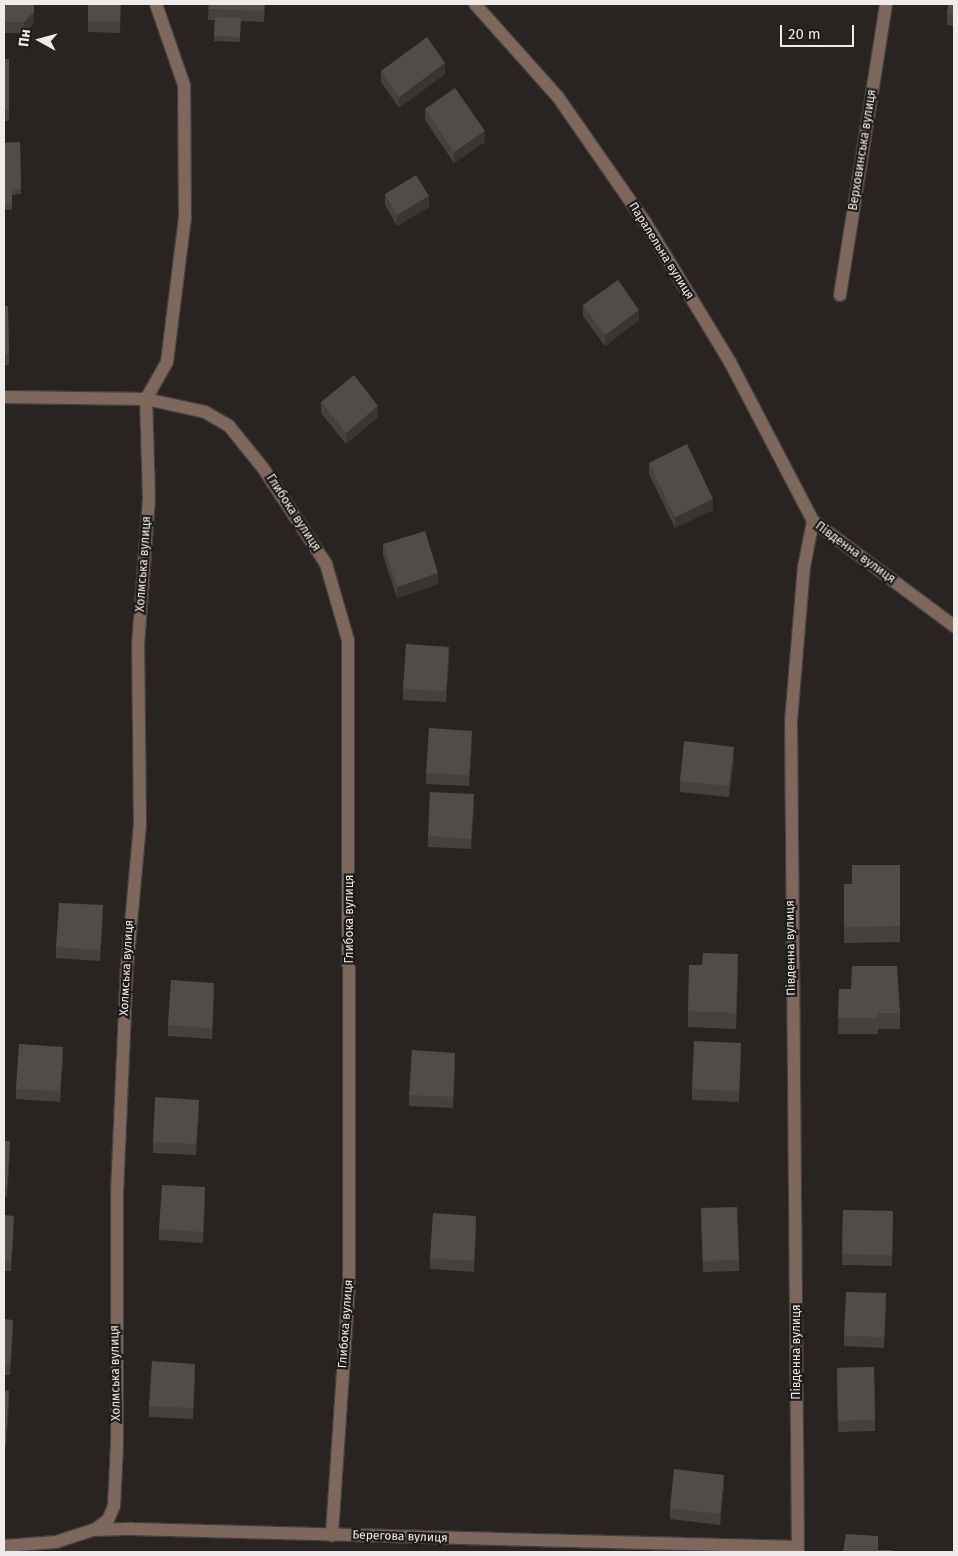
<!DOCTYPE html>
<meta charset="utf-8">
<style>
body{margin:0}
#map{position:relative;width:958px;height:1556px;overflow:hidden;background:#292422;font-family:"Fira Sans",sans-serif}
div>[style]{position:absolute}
.roads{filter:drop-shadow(1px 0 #45403e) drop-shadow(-1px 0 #45403e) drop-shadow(0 1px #45403e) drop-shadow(0 -1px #45403e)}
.minor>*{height:12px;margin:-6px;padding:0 6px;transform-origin:6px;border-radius:6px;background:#7e685d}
.wall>*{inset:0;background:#46413f}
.shaded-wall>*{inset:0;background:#393533}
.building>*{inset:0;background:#514c49}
span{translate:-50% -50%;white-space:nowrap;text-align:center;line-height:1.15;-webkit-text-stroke:4.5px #1f1b19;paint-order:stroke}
.street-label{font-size:12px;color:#eeebea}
.frame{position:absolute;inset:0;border:5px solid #eeebea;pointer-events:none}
.north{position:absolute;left:15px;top:15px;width:50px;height:50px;-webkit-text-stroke:4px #1f1b19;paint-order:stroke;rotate:277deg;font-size:14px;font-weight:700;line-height:20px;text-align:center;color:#eeebea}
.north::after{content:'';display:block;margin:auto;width:18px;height:22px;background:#eeebea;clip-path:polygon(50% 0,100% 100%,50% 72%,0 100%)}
.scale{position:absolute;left:780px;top:25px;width:74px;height:22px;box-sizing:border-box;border:2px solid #eeebea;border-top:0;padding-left:6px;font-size:15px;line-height:18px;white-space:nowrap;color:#eeebea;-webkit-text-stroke:4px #1f1b19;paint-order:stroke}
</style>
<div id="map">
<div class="roads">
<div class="minor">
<div style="left:475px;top:4px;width:125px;rotate:48.3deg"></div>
<div style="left:558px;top:97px;width:152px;rotate:55.2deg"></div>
<div style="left:645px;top:222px;width:164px;rotate:58.7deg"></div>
<div style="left:730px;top:362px;width:179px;rotate:62.4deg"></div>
<div style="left:813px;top:521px;width:176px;rotate:36.7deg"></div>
<div style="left:840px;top:295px;width:295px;rotate:-81deg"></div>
<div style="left:4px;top:397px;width:142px;rotate:0.8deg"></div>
<div style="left:146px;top:399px;width:60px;rotate:12.4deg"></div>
<div style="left:205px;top:412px;width:28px;rotate:30deg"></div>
<div style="left:229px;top:426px;width:54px;rotate:51deg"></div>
<div style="left:263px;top:468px;width:115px;rotate:56.7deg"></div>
<div style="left:326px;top:564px;width:79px;rotate:73.9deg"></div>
<div style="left:348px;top:640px;width:644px;rotate:89.91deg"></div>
<div style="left:349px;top:1284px;width:252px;rotate:93.9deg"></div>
<div style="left:146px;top:399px;width:43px;rotate:-60.4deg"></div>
<div style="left:167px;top:362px;width:145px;rotate:-82.9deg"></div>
<div style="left:185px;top:218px;width:133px;rotate:-90.4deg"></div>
<div style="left:184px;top:85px;width:86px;rotate:-109.1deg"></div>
<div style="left:94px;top:1530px;width:17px;rotate:-36deg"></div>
<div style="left:108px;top:1520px;width:15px;rotate:-67deg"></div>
<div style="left:114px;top:1506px;width:61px;rotate:-87.2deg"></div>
<div style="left:117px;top:1445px;width:252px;rotate:-90deg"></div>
<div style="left:117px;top:1193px;width:226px;rotate:-87.5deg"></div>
<div style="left:127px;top:967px;width:143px;rotate:-84.8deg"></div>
<div style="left:140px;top:825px;width:180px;rotate:-90.6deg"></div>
<div style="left:138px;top:645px;width:147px;rotate:-85.7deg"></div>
<div style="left:149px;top:498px;width:99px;rotate:-91.7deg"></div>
<div style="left:4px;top:1546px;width:52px;rotate:-4.4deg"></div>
<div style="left:56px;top:1542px;width:40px;rotate:-18deg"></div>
<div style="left:94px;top:1530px;width:38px;rotate:-2deg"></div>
<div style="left:132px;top:1529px;width:666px;rotate:1.55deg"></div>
<div style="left:798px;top:1552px;width:831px;rotate:-90.48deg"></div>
<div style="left:791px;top:721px;width:155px;rotate:-85.2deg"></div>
<div style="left:804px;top:567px;width:47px;rotate:-78.9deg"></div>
</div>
</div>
<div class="wall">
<div style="clip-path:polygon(4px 4px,34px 23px,24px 33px,4px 33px)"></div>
<div style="clip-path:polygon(88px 4px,121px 4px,120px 33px,88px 32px)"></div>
<div style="clip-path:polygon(209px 4px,265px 4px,264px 22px,240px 21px,240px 42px,214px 41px,215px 20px,208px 20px)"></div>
<div style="clip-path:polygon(954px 4px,954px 26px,947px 25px,947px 14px)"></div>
<div style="clip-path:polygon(4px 59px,9px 59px,9px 121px,4px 121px)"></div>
<div style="clip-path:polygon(381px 71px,445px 74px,399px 108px,381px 82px)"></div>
<div style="clip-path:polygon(425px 109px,485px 142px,454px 163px,425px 120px)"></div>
<div style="clip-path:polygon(20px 142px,21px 194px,12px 195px,12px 210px,4px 210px,4px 143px)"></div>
<div style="clip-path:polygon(385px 194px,429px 207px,397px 226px,385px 205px)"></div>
<div style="clip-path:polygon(583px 305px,639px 320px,605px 346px,583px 316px)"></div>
<div style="clip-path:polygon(4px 306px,8px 306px,9px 365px,4px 365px)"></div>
<div style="clip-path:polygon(321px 402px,378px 417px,346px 444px,321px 413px)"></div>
<div style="clip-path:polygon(649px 463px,713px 510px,675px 528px,649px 474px)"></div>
<div style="clip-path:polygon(383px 544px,438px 584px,397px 598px,383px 555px)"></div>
<div style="clip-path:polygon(449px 658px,446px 702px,403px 700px,403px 689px)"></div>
<div style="clip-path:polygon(472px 742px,469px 786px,426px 784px,426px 773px)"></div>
<div style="clip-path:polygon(734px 758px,729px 797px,680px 792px,680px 781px)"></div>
<div style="clip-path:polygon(474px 805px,471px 849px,428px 847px,428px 836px)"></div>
<div style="clip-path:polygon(900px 865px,900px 942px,844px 943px,844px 884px,852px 884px)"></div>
<div style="clip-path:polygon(103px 916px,100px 961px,56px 958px,56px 947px)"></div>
<div style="clip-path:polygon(738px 970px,736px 1029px,688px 1027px,688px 1011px)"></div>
<div style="clip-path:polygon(839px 989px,900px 1013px,900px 1029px,878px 1029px,878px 1034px,838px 1034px)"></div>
<div style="clip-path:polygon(214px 994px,212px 1039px,168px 1036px,168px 1025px)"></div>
<div style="clip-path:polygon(741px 1054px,739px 1102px,692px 1100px,692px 1089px)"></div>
<div style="clip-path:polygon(63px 1058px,60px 1102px,16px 1099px,16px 1089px)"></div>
<div style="clip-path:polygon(455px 1064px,453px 1108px,409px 1106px,409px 1095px)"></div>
<div style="clip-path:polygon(199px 1111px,196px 1155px,153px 1153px,153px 1142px)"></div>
<div style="clip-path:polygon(4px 1141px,10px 1152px,7px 1197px,4px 1197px)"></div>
<div style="clip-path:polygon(205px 1198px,203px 1243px,159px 1240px,159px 1229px)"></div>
<div style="clip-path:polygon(843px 1210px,893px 1211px,892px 1266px,842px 1265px)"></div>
<div style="clip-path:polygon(4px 1215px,14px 1227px,11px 1271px,4px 1271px)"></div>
<div style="clip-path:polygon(701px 1219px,739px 1260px,739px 1271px,703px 1272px)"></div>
<div style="clip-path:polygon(476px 1227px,474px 1272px,430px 1269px,430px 1258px)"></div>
<div style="clip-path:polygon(886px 1304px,884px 1348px,844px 1346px,844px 1336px)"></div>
<div style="clip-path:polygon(4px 1319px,13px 1331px,10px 1375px,4px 1375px)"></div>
<div style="clip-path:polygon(874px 1367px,875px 1431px,838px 1432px,837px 1368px)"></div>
<div style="clip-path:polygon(195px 1375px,193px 1419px,149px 1417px,149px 1406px)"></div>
<div style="clip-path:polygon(4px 1390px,9px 1402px,6px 1446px,4px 1446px)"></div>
<div style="clip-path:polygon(724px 1486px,720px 1525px,670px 1519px,670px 1508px)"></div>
</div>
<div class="shaded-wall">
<div style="clip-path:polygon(34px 4px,34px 23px,24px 33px,24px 22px)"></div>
<div style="clip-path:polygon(445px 63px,445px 74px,399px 108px,399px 97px)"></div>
<div style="clip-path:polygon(485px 131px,485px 142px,454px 163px,454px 152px)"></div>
<div style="clip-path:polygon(429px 196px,429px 207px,397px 226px,397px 215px)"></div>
<div style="clip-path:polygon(639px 310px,639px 320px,605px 346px,605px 335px)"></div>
<div style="clip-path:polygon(378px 406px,378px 417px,346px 444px,346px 433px)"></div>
<div style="clip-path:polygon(713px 499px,713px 510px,675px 528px,675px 517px)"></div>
<div style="clip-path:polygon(438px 573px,438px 584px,397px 598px,397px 587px)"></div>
<div style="clip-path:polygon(449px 647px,449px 658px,446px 702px,446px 691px)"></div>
<div style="clip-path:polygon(472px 731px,472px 742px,469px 786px,469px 775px)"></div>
<div style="clip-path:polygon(734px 747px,734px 758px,729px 797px,729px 786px)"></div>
<div style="clip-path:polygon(474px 794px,474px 805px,471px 849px,471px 839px)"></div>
<div style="clip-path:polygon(103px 905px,103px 916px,100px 961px,100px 950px)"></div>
<div style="clip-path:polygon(738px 954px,738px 970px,736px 1029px,736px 1013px)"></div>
<div style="clip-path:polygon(214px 983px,214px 994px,212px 1039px,212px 1028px)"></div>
<div style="clip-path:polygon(63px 1047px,63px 1058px,60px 1102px,60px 1091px)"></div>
<div style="clip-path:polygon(455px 1053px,455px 1064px,453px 1108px,453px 1097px)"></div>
<div style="clip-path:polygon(199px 1100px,199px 1111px,196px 1155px,196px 1144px)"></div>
<div style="clip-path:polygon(10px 1141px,10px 1152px,7px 1197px,7px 1186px)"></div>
<div style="clip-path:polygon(205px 1187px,205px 1198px,203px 1243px,203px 1232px)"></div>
<div style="clip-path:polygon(14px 1216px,14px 1227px,11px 1271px,11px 1260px)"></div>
<div style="clip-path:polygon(476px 1216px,476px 1227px,474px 1272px,474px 1261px)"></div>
<div style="clip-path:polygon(13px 1320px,13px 1331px,10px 1375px,10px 1364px)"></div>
<div style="clip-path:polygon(195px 1364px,195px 1375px,193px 1419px,193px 1408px)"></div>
<div style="clip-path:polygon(9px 1391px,9px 1402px,6px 1446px,6px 1435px)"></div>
<div style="clip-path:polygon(724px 1475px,724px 1486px,720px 1525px,720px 1514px)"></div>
</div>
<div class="building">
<div style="clip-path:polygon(4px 4px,34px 4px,34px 12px,24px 22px,4px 22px)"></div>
<div style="clip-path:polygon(88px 4px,120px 4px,120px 22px,88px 21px)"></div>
<div style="clip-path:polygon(209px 4px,264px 4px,264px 11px,208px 9px)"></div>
<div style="clip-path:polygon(948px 4px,954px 4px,954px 15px,947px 14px)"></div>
<div style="clip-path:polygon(215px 17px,241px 18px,240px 37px,214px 36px)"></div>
<div style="clip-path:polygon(427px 37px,445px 63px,399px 97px,381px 71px)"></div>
<div style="clip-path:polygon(4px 59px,9px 59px,9px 110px,4px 110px)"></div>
<div style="clip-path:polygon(455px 88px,485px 131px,454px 152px,425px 109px)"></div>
<div style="clip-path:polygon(20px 142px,21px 189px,12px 189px,12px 204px,4px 204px,4px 143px)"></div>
<div style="clip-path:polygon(416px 175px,429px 196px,397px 215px,385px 194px)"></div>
<div style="clip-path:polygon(618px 280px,639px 310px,605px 335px,583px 305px)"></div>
<div style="clip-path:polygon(4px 306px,8px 306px,9px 354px,4px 354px)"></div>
<div style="clip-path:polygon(354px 375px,378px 406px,346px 433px,321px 402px)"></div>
<div style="clip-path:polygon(687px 444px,713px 499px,675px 517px,649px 463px)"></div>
<div style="clip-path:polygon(425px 531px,438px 573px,397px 587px,383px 544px)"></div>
<div style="clip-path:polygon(406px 644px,449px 647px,446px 691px,403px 689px)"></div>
<div style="clip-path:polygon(429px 728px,472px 731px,469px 775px,426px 773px)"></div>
<div style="clip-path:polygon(684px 741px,734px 747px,729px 786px,680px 781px)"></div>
<div style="clip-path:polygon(430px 792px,474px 794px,471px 839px,428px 836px)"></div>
<div style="clip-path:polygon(852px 865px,900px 865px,900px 926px,844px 927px,844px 884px,852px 884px)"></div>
<div style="clip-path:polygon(59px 903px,103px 905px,100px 950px,56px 947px)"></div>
<div style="clip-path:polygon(703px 953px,738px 954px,736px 1013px,688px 1011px,689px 965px,702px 965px)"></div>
<div style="clip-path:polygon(852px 966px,897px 966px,900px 1013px,878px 1013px,878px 1018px,838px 1018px,839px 989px,851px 989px)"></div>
<div style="clip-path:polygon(171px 980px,214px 983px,212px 1028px,168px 1025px)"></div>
<div style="clip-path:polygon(694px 1041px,741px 1043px,739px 1091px,692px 1089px)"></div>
<div style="clip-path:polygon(19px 1044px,63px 1047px,60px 1091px,16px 1089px)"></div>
<div style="clip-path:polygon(412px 1050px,455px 1053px,453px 1097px,409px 1095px)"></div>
<div style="clip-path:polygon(155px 1097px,199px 1100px,196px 1144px,153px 1142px)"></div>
<div style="clip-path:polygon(4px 1141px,10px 1141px,7px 1186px,4px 1186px)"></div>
<div style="clip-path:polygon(162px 1185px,205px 1187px,203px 1232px,159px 1229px)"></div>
<div style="clip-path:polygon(737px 1207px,739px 1260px,703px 1261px,701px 1208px)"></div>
<div style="clip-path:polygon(843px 1210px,893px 1211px,892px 1255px,842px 1254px)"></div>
<div style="clip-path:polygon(433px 1213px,476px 1216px,474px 1261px,430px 1258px)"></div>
<div style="clip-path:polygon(4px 1215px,14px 1216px,11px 1260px,4px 1260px)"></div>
<div style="clip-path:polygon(846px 1292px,886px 1293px,884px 1337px,844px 1336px)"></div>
<div style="clip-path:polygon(4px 1319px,13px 1320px,10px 1364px,4px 1364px)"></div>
<div style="clip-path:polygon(152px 1361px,195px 1364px,193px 1408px,149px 1406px)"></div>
<div style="clip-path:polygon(874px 1367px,875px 1420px,838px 1421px,837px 1368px)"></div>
<div style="clip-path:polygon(4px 1390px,9px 1391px,6px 1435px,4px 1435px)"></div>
<div style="clip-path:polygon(674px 1469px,724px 1475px,720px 1514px,670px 1508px)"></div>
<div style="clip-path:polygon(846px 1534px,878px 1536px,878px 1550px,892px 1550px,892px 1552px,843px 1552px)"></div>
</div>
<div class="street-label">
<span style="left:863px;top:150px;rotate:-81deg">Верховинська вулиця</span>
<span style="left:661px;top:251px;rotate:58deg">Паралельна вулиця</span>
<span style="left:293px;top:513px;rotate:57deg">Глибока вулиця</span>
<span style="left:855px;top:553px;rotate:36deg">Південна вулиця</span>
<span style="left:144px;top:564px;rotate:-86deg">Холмська вулиця</span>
<span style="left:350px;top:919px;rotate:-90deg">Глибока вулиця</span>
<span style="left:791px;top:948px;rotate:-91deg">Південна вулиця</span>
<span style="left:127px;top:968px;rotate:-87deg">Холмська вулиця</span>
<span style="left:346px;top:1324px;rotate:-86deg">Глибока вулиця</span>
<span style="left:797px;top:1352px;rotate:-90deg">Південна вулиця</span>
<span style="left:116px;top:1373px;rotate:-91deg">Холмська вулиця</span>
<span style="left:400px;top:1537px;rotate:2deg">Берегова вулиця</span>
</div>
<div class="frame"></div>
<div class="north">Пн</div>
<div class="scale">20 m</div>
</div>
